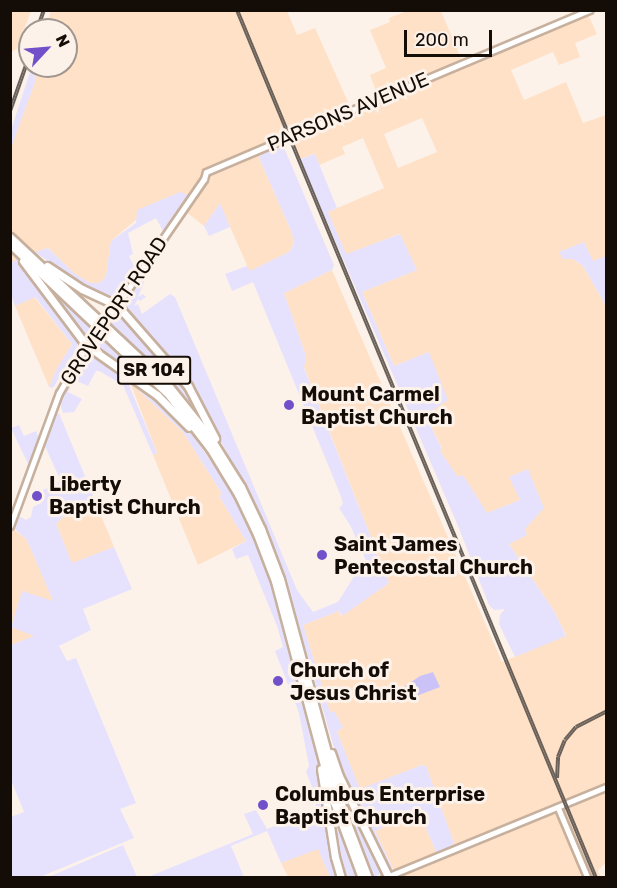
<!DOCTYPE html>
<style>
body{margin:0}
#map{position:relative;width:617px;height:888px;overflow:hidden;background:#fcf2ea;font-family:Rubik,sans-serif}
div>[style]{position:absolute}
.built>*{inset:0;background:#ffe1c7}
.green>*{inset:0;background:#e6e2fd}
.water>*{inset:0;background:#cbc3f7}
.roads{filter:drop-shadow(2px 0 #c7b09d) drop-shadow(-2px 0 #c7b09d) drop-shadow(0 2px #c7b09d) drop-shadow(0 -2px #c7b09d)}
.secondary>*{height:4.5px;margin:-2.25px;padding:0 2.25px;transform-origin:2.25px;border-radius:2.25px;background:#fff}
.primary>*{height:5px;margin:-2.5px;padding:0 2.5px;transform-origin:2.5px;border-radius:2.5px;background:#fff}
.motorway>*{height:7px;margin:-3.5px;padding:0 3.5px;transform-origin:3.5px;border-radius:3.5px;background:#fff}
.rail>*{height:4px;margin-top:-2px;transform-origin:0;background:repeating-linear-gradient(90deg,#fcf2ea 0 4.5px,#6a615a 0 9px);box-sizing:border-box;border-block:2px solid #6a615a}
.bridges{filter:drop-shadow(2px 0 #c7b09d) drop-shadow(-2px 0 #c7b09d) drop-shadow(0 2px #c7b09d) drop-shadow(0 -2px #c7b09d)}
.primary-bridge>*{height:5px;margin:-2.5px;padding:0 2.5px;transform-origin:2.5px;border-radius:2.5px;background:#fff}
.dots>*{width:16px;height:16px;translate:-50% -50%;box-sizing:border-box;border:3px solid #fcf2ea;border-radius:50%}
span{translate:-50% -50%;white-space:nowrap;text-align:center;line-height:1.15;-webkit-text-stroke:6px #fcf2ea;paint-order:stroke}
.shield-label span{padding:2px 4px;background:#fcf2ea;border:2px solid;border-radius:4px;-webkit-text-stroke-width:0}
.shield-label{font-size:18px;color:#140c06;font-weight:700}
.street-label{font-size:20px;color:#140c06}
.poi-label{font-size:20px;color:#140c06;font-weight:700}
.left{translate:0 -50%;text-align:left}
.frame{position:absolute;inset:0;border:12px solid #140c06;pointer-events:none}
.north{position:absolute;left:18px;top:18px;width:60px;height:60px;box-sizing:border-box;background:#fcf2ea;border:2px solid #9f968f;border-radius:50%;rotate:64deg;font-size:16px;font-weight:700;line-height:24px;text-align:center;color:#140c06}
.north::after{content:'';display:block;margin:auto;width:21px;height:27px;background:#7250c9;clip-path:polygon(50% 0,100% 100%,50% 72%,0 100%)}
.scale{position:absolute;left:404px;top:30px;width:88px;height:27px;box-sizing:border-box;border:3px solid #140c06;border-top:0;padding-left:8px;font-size:18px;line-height:21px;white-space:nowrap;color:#140c06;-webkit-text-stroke:4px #fcf2ea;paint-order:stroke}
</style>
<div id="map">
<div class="built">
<div style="clip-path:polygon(10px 11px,31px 11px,17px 49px,11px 52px)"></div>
<div style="clip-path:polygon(evenodd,51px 11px,287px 11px,297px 35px,315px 28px,352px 111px,379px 99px,370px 75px,386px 68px,370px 30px,390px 22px,389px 18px,407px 11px,441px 11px,463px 63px,581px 14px,579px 11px,589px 11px,587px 12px,597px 34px,575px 43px,580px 57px,559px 65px,553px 52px,511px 70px,524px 100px,566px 82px,583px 123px,606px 115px,606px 256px,593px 262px,573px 259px,583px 266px,606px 306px,606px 862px,598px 871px,601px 877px,397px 877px,375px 831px,419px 812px,437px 854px,455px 846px,426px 766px,422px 765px,360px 790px,337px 732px,343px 727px,330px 712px,303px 625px,339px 611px,341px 616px,389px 583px,304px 367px,306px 356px,284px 293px,332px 270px,502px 662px,566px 635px,554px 611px,509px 544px,525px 529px,520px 500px,487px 513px,463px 476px,458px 477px,439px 450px,442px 448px,425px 415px,429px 352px,394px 366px,362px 292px,417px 270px,399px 234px,346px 255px,328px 212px,384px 188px,363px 138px,342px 147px,345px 154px,319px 165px,315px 154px,300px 159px,292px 139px,260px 153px,259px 158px,292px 233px,294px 244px,289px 252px,250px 272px,220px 204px,204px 226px,181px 208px,138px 218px,111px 241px,106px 276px,100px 283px,90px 283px,75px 274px,48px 248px,11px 263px,10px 148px,35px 82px,34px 66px,66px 66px,66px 30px,45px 30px,51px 11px,422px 118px,437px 152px,398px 168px,384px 134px,422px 118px)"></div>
<div style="clip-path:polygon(34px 297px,72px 344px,49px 387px,15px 306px)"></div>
<div style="clip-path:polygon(130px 382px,183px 432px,222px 494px,219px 496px,246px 541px,198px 565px,153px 455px,157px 453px)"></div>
<div style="clip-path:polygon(94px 498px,114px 547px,72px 564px,56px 524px,63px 517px,93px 503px)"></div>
<div style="clip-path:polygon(11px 527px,27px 540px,54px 602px,35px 636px,11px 645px)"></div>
<div style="clip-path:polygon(318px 848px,330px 877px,288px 877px,281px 863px)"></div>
</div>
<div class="green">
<div style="clip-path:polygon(32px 66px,34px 66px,35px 82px,11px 148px,11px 130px)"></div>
<div style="clip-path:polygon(282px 143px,334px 265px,332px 270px,284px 293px,306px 356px,304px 368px,389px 583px,342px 616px,339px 611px,303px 625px,330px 712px,334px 711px,343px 727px,337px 732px,360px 789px,422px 765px,426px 766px,455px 846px,437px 854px,419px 812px,375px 831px,393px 869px,384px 865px,340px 768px,285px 581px,255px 505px,195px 393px,124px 308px,156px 254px,138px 297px,143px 294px,146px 297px,140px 301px,138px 299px,134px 306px,138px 304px,142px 314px,170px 294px,175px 297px,297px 590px,313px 612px,338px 602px,358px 570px,368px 565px,350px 525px,339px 508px,343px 504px,340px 494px,253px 282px,232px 291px,225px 274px,247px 266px,250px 271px,289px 252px,294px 244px,292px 233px,259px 158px,260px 153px)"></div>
<div style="clip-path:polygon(315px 154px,337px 208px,328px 212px,346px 254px,400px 234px,417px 270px,362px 292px,394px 366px,429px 352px,448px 400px,425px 415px,442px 449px,440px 451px,458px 477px,463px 475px,487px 513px,520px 500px,509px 477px,528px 469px,544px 508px,525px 529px,527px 535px,509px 544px,554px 611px,566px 636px,515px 657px,499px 624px,500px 615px,505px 609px,494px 610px,489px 605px,458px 526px,300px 159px)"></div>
<div style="clip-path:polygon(180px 192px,189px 195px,164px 233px,156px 218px,128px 233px,133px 254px,129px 256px,136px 270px,113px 298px,110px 299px,83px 286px,35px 252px,48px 248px,75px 274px,90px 283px,100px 283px,106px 276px,111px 241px,136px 223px,137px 210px)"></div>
<div style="clip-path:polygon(220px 203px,230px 227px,209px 236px,204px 226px)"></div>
<div style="clip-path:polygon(584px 242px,593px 261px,606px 256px,606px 306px,583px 266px,573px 259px,563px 259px,559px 252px)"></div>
<div style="clip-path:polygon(17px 259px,78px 340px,77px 348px,53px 388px,49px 387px,56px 370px,72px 344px,35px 297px,15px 306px,11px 294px,11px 263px)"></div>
<div style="clip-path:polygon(34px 269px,93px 326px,84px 339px)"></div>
<div style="clip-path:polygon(119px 310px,186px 386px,207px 428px,151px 363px,109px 323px)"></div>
<div style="clip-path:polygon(101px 333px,156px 384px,181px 413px,92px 345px)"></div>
<div style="clip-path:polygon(89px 351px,153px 394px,186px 426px,228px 485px,257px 540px,269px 573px,299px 681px,319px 765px,332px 855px,339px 877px,330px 877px,318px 849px,281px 863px,267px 831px,231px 846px,244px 877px,148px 877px,253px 834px,244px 814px,256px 810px,267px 829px,313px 811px,316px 806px,314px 792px,306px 772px,309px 766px,299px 713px,275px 651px,283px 647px,277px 626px,248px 555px,236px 559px,232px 549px,246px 541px,219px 496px,222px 494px,183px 432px,130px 382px,129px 385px,157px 453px,153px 455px,123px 385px,99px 371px,96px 371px,88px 386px,74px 380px,68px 392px,82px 399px,74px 412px,63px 413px,60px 403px,63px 393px,78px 363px)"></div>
<div style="clip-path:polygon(59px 413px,94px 498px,93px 503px,63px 517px,56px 524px,72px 563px,114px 547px,132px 589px,83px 609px,91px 630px,59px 646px,67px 661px,76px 658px,136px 803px,120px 809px,134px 838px,40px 877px,11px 877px,11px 817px,24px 812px,11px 780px,11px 645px,34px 636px,11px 627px,22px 591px,53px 601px,27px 540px,15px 529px,19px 516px,26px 520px,31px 517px,33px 507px,41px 503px,36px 492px,57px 485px,60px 479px,44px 444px,54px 415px)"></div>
<div style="clip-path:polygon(19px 425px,24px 436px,36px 431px,39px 438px,29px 466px,11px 428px)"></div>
<div style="clip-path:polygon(334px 765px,384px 873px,373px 877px,367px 867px,345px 808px)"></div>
<div style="clip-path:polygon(327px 788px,341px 835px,358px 877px,343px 877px,337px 859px)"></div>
<div style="clip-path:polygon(123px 845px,137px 877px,46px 877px,53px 875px)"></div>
</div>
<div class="water">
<div style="clip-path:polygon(433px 672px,440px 687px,398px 703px,392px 695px,420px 676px)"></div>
</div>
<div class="roads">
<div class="secondary">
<div style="left:558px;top:807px;width:77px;rotate:67.1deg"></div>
<div style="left:384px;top:878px;width:240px;rotate:-22.3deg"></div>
</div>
<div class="primary">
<div style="left:323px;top:122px;width:289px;rotate:-22.8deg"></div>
<div style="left:115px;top:308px;width:157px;rotate:-55.4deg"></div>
<div style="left:204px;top:179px;width:7px;rotate:-74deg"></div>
<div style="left:206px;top:172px;width:72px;rotate:-23deg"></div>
<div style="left:10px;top:526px;width:142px;rotate:-69.8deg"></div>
<div style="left:59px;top:393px;width:64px;rotate:-59.8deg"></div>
</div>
<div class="motorway">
<div style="left:10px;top:237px;width:215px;rotate:43.1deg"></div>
<div style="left:167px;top:384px;width:67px;rotate:51.1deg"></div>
<div style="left:209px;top:436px;width:60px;rotate:57.9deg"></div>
<div style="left:241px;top:487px;width:47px;rotate:64.5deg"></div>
<div style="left:261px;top:529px;width:53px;rotate:69.2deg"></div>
<div style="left:280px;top:579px;width:245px;rotate:74.8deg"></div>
<div style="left:344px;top:815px;width:67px;rotate:69.1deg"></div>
<div style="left:10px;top:244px;width:219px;rotate:43.5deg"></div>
<div style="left:169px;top:395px;width:67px;rotate:52.3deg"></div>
<div style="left:210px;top:448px;width:54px;rotate:58.7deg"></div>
<div style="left:238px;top:494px;width:44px;rotate:64.6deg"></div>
<div style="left:257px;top:534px;width:50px;rotate:69deg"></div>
<div style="left:275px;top:581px;width:229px;rotate:75.1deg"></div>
<div style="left:334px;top:802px;width:81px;rotate:69.8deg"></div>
<div style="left:23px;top:261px;width:105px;rotate:53.1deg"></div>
<div style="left:86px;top:345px;width:87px;rotate:35.2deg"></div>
<div style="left:157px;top:395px;width:45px;rotate:45deg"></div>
<div style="left:47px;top:266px;width:42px;rotate:33.3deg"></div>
<div style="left:82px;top:289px;width:38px;rotate:25deg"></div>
<div style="left:117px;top:305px;width:108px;rotate:48.8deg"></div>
<div style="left:188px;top:386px;width:59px;rotate:62.6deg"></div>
<div style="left:331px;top:753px;width:24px;rotate:71deg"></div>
<div style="left:339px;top:776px;width:114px;rotate:63.9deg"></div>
<div style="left:321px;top:769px;width:89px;rotate:81deg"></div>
<div style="left:335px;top:857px;width:22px;rotate:74deg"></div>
</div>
</div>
<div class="rail">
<div style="left:237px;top:10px;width:939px;rotate:67.53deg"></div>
<div style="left:37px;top:30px;width:21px;rotate:-71deg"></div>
<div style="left:10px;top:111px;width:60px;rotate:-70.7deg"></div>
<div style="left:557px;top:778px;width:21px;rotate:-87deg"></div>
<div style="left:558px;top:757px;width:18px;rotate:-68deg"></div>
<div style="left:565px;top:740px;width:17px;rotate:-50deg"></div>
<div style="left:576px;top:727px;width:34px;rotate:-27deg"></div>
</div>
<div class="bridges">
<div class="primary-bridge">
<div style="left:272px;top:144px;width:56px;rotate:-23.3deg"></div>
<div style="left:91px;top:338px;width:36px;rotate:-52deg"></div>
</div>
</div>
<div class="dots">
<div style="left:289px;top:405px;background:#7250c9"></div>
<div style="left:37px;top:496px;background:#7250c9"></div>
<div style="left:322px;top:555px;background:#7250c9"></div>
<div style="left:278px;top:681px;background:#7250c9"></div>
<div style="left:263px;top:805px;background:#7250c9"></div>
</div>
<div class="shield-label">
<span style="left:154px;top:370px">SR 104</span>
</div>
<div class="street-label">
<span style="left:348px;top:112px;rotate:-23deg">PARSONS AVENUE</span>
<span style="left:114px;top:311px;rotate:-56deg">GROVEPORT ROAD</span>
</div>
<div class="poi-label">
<span class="left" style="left:301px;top:406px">Mount Carmel<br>Baptist Church</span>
<span class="left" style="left:49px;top:496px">Liberty<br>Baptist Church</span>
<span class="left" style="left:334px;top:556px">Saint James<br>Pentecostal Church</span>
<span class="left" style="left:290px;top:682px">Church of<br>Jesus Christ</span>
<span class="left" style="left:275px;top:806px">Columbus Enterprise<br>Baptist Church</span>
</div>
<div class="frame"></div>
<div class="north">N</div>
<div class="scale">200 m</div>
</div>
